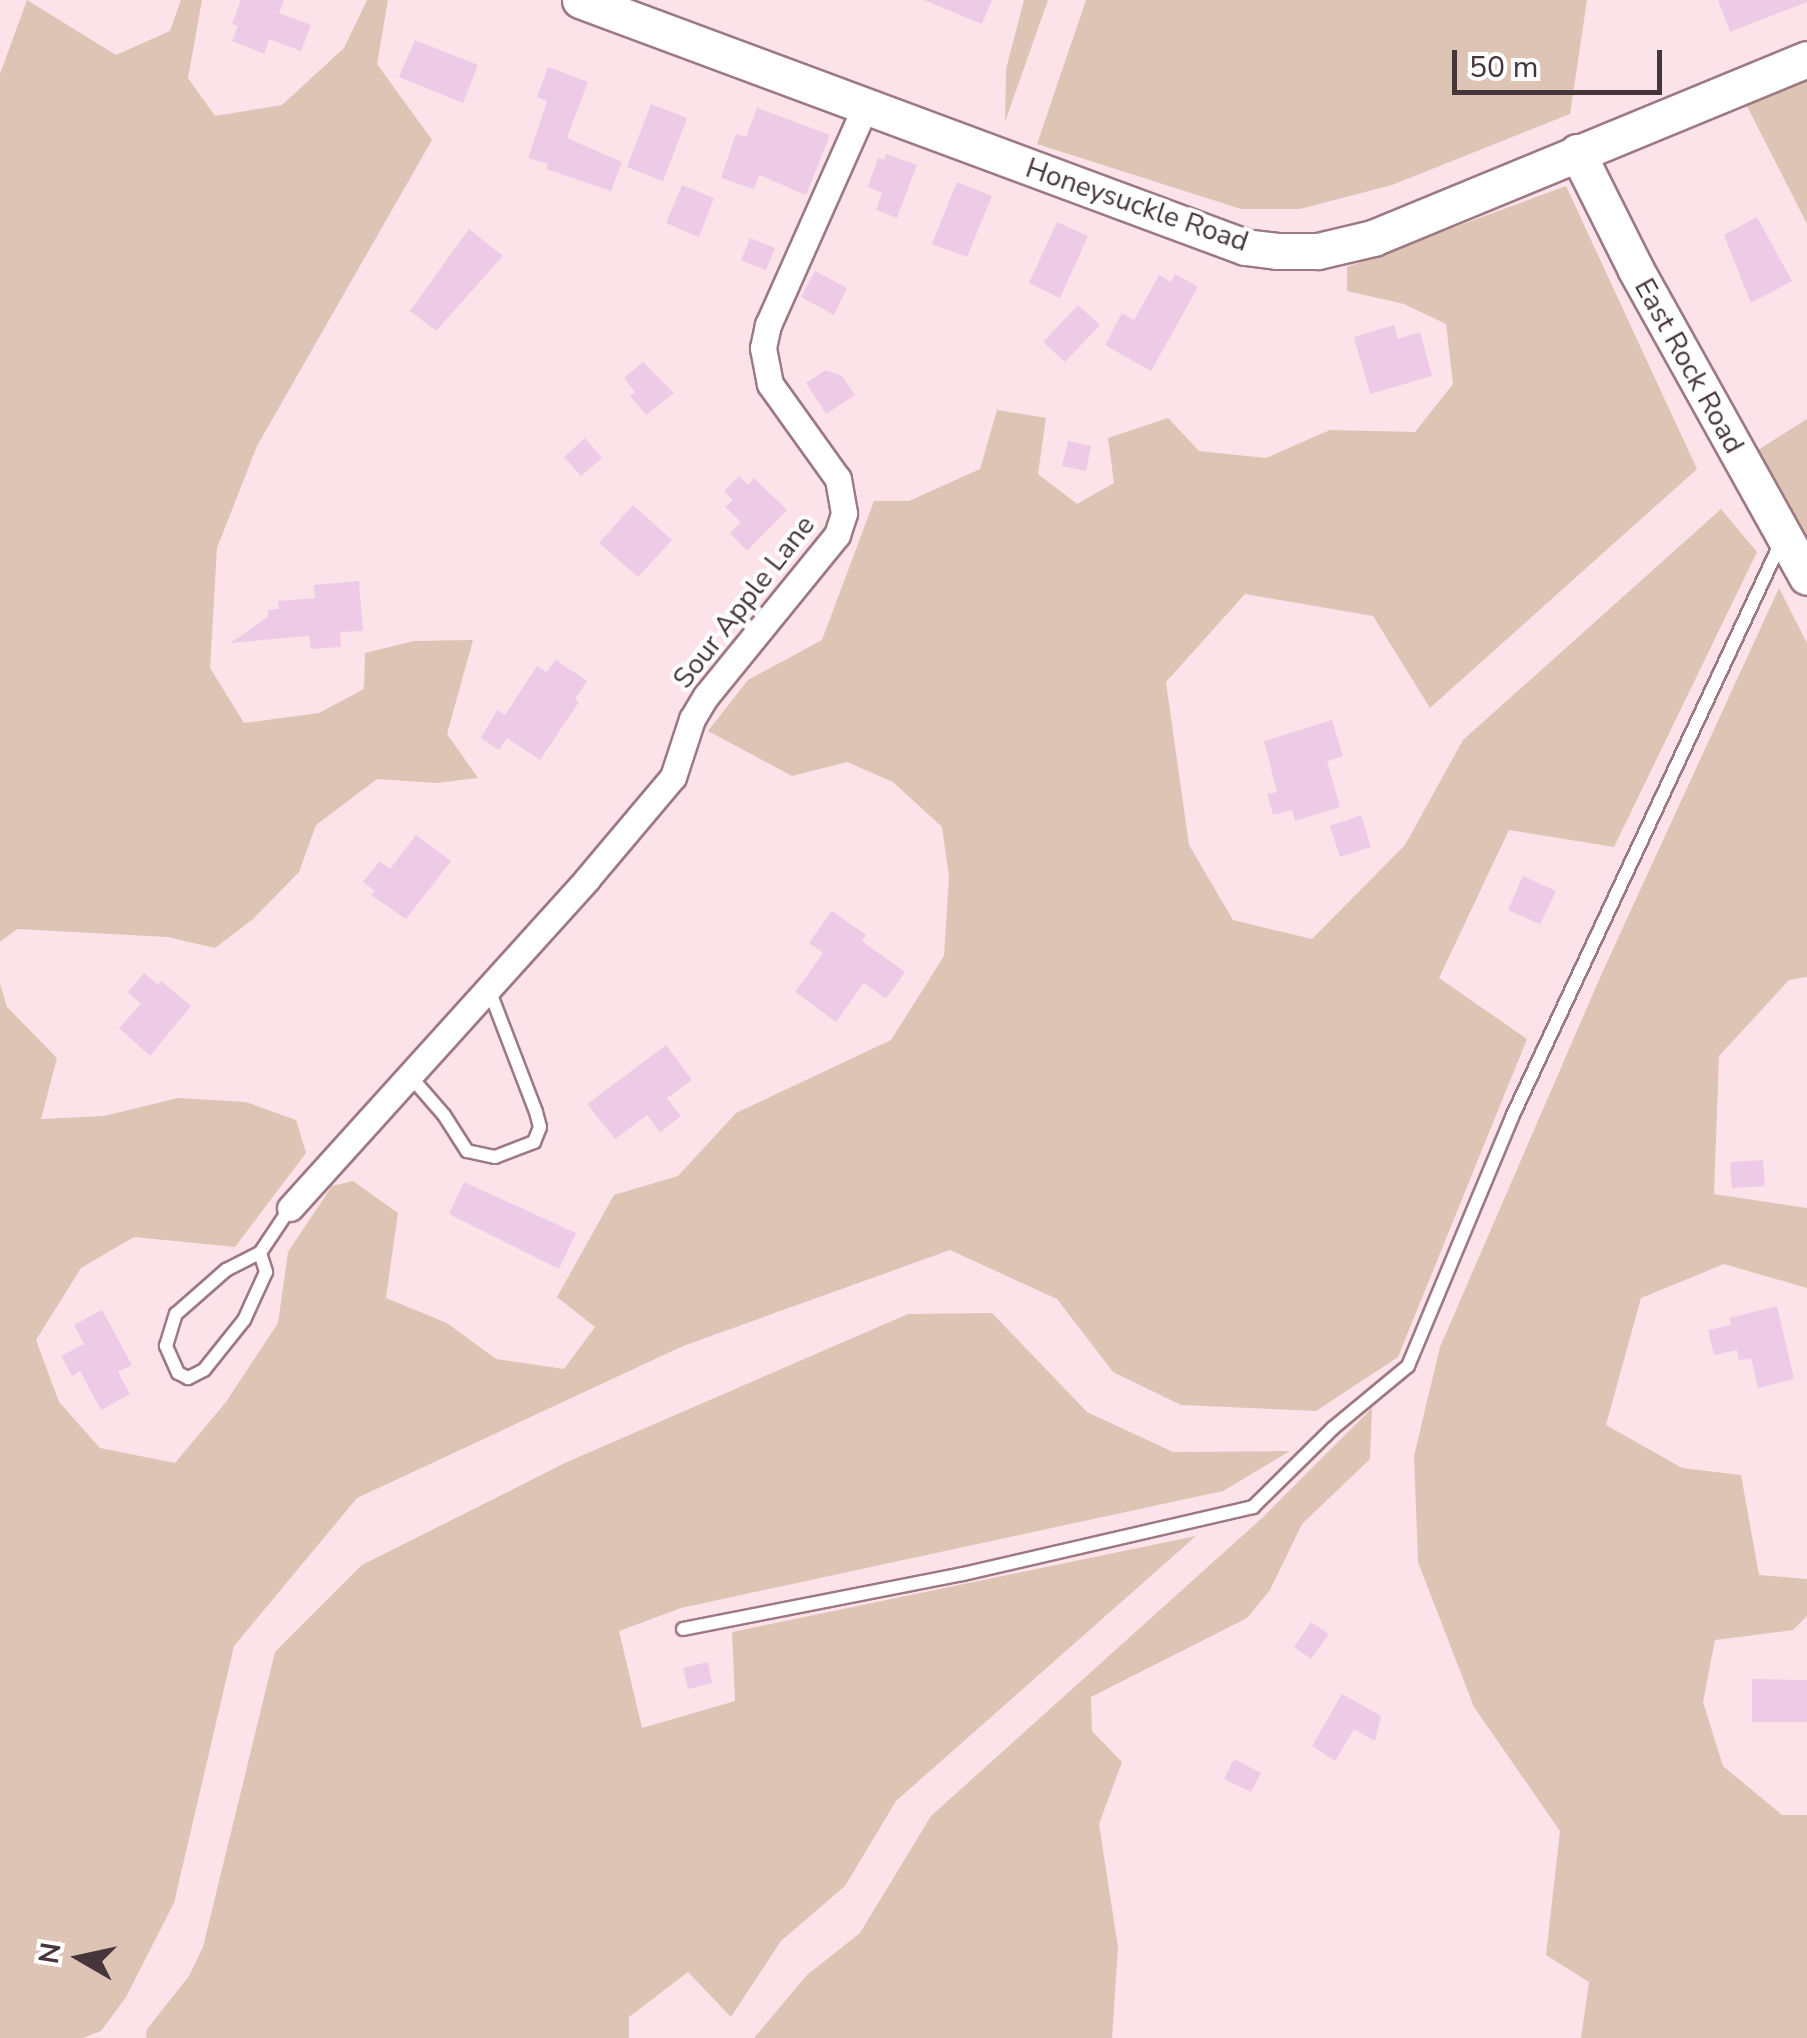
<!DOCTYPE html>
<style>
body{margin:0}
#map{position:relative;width:1807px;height:2038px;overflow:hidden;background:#fce3ea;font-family:"Nunito Sans",sans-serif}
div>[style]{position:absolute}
.green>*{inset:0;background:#dec4b4}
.building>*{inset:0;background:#edcae6}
.roads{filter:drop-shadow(2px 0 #9d7983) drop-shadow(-2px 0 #9d7983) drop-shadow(0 2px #9d7983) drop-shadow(0 -2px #9d7983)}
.lane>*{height:12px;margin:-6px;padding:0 6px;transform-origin:6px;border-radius:6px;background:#fff}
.street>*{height:25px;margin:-12.5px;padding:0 12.5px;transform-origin:12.5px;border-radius:12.5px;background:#fff}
.secondary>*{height:35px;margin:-17.5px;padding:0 17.5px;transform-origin:17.5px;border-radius:17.5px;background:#fff}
span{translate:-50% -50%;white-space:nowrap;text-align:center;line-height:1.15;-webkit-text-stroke:8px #fff;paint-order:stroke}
.street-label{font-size:28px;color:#46363b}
.north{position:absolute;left:30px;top:1908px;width:100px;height:100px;-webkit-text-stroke:8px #fff;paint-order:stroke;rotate:279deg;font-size:28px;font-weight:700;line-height:40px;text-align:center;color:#46363b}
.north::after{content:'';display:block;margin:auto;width:35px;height:45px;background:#46363b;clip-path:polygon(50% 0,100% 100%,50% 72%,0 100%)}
.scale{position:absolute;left:1452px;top:50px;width:210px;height:45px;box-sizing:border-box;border:5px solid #46363b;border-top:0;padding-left:12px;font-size:30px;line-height:35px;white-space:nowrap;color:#46363b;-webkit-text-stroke:8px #fff;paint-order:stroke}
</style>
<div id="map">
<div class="green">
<div style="clip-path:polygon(27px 0,116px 55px,170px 31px,181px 0,202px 0,188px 78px,215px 116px,282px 105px,344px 48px,367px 0,388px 0,377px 64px,432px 140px,257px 446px,217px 548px,210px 668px,244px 723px,319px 713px,364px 689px,365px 653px,414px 641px,473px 640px,447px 734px,478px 778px,437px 783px,377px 779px,316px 825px,299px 872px,253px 919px,215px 948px,168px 937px,17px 929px,0 942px,0 74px)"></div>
<div style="clip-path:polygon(1024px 0,1048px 0,1005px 122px,1006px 69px)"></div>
<div style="clip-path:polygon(1086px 0,1587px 0,1570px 114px,1392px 185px,1300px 209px,1241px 209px,1037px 144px)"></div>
<div style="clip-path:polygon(1807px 79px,1807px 224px,1746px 104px)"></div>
<div style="clip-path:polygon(1566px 186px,1697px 469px,1430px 708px,1373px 616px,1245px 594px,1166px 682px,1189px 845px,1233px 920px,1312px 939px,1405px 845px,1463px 740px,1721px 509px,1757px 552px,1614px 847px,1509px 830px,1439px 978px,1527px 1039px,1398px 1357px,1316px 1411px,1181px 1405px,1113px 1372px,1057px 1299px,950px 1250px,683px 1346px,357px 1498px,234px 1646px,174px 1903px,126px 1997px,101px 2031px,83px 2038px,0 2038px,0 984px,7px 1007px,57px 1058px,41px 1119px,104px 1116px,178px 1098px,246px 1102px,296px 1120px,306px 1153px,235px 1247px,134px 1237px,81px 1268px,36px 1340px,59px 1402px,100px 1448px,175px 1463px,226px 1402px,278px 1323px,288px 1252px,332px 1186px,353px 1181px,398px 1213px,386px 1298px,447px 1323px,496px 1359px,564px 1369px,595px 1327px,557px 1297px,614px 1195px,678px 1176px,736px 1113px,891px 1040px,944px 956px,949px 877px,942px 827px,893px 782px,847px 762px,792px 776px,708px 731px,748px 680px,822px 640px,874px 501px,909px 501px,980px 469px,997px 410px,1046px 418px,1038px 474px,1077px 504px,1114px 483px,1108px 438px,1168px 418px,1199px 451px,1266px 458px,1330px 430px,1415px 432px,1453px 384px,1446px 324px,1404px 304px,1347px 291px,1347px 267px)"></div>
<div style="clip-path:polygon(1807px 419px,1807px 535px,1758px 450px)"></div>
<div style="clip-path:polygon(1779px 588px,1807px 643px,1807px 977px,1789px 980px,1719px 1056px,1714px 1194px,1807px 1208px,1807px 1288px,1724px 1264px,1641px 1298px,1606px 1425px,1682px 1468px,1741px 1475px,1759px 1575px,1807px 1579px,1807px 1616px,1793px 1630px,1715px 1640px,1703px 1702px,1723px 1766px,1782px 1815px,1807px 1815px,1807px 2038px,1581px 2038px,1589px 1982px,1546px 1955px,1560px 1831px,1474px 1707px,1418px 1562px,1414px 1456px,1440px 1347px,1602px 973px)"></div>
<div style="clip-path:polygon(992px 1313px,1087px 1412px,1173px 1452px,1290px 1451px,1223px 1491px,681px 1608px,619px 1631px,642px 1728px,735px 1701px,732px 1632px,1196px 1536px,896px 1801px,845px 1886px,781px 1941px,731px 2017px,688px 1972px,629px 2017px,629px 2038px,146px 2038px,147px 2029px,189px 1976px,203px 1947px,275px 1652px,362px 1565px,567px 1462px,908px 1314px)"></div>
<div style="clip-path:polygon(1372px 1408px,1370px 1459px,1302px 1524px,1270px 1590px,1247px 1618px,1091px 1697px,1092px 1731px,1122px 1762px,1099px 1824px,1118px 1947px,1112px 2038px,754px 2038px,807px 1975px,860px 1933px,931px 1816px,1262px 1518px)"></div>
</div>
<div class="building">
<div style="clip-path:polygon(241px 0,284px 0,279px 13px,311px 25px,301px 51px,269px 39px,264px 54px,232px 41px,238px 26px,232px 24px)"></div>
<div style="clip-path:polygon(924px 0,992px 0,982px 24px)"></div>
<div style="clip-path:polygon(1718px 0,1807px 0,1807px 2px,1730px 32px)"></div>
<div style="clip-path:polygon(415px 40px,478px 65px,463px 103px,399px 77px)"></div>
<div style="clip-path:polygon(548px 67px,588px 82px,567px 138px,622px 162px,611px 191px,546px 169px,548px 164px,528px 158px,547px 101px,537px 97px)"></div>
<div style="clip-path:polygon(651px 104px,687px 118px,663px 181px,627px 167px)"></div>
<div style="clip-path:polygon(757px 108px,830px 135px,806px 195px,759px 175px,754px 189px,721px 178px,736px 134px,746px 137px)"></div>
<div style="clip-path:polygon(886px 154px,917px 165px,897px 218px,876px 210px,882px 193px,868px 187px,878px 158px,884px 160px)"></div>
<div style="clip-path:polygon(957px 182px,992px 196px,967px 257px,932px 244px)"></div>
<div style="clip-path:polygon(682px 185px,714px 198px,699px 237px,666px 223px)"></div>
<div style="clip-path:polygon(1757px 217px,1792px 281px,1751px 303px,1724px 235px)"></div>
<div style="clip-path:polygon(1057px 222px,1088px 236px,1060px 298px,1029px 283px)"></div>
<div style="clip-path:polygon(469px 229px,503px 256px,436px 331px,410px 311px)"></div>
<div style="clip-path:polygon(750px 238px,775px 248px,766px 270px,741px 260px)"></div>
<div style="clip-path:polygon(815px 271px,847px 288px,834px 315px,801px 297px)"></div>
<div style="clip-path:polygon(1175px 274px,1198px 287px,1151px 371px,1105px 345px,1122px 313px,1134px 320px,1159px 275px,1171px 282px)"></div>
<div style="clip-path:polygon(1078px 305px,1100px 325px,1065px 362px,1043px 342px)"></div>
<div style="clip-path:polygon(1394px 325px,1398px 339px,1420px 332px,1432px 376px,1370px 394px,1354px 337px)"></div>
<div style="clip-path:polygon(643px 362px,674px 393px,646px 415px,630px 396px,635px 392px,624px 378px)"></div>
<div style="clip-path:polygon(826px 370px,842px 376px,855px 395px,826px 414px,806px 383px)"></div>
<div style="clip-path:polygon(585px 438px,602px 458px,581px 476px,564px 457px)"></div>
<div style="clip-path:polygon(1068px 441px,1091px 446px,1086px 471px,1062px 466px)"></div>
<div style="clip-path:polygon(739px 476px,748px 485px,754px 478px,787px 510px,747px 551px,730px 533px,741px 522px,725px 507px,733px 500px,724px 491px)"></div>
<div style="clip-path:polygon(633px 505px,672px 540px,638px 577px,599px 543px)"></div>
<div style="clip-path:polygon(359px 581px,363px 631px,340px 632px,341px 647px,311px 649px,309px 636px,230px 643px,268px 617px,268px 610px,279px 609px,278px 601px,315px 598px,314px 585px)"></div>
<div style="clip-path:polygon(556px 660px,587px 681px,575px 699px,579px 702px,540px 760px,507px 738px,499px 750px,481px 738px,497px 710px,505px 715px,537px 666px,546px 672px)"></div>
<div style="clip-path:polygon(1332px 720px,1343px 756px,1327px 761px,1340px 807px,1295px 821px,1292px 810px,1273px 815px,1267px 794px,1277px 792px,1264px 741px)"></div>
<div style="clip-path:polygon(1361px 815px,1371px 847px,1340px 857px,1330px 826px)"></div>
<div style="clip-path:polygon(416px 835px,451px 861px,406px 919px,371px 895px,375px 891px,363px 882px,380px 861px,390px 869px)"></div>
<div style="clip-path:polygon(1523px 876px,1556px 891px,1540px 924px,1508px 910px)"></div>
<div style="clip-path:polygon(832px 911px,866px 935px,862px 941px,905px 972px,886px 999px,864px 983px,836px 1022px,795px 992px,823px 953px,809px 943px)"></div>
<div style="clip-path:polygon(144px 973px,158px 985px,161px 981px,191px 1006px,150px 1056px,119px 1028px,141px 1004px,128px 992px)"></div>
<div style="clip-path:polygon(666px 1045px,692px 1080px,667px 1098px,681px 1116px,660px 1132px,647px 1115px,615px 1139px,587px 1104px)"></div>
<div style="clip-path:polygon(1763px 1160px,1765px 1186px,1732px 1188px,1730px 1162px)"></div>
<div style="clip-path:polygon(464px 1182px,576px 1233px,559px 1269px,449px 1214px)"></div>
<div style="clip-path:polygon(1777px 1306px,1794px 1379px,1758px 1388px,1751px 1358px,1739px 1361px,1737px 1350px,1714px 1355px,1708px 1330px,1731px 1325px,1729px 1318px)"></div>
<div style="clip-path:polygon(102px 1310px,132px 1365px,118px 1372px,130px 1394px,101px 1410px,80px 1371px,72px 1376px,61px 1356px,84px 1344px,74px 1325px)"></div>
<div style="clip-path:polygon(1311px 1622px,1329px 1634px,1311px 1659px,1294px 1647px)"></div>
<div style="clip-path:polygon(708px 1662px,712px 1683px,688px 1689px,683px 1668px)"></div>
<div style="clip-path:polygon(1752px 1679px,1807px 1680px,1807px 1722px,1752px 1722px)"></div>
<div style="clip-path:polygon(1342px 1694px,1381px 1716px,1375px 1741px,1354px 1729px,1335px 1761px,1312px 1746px)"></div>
<div style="clip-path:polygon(1234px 1759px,1261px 1773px,1251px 1792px,1224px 1779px)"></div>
</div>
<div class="roads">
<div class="lane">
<div style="left:410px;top:1076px;width:52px;rotate:48.9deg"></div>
<div style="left:444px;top:1115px;width:43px;rotate:57.4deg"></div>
<div style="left:467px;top:1151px;width:29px;rotate:12deg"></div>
<div style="left:495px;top:1157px;width:42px;rotate:-21deg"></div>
<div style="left:534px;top:1142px;width:16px;rotate:-68deg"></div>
<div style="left:540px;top:1127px;width:16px;rotate:-105deg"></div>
<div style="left:536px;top:1112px;width:134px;rotate:-111deg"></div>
<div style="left:260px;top:1253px;width:20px;rotate:72deg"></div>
<div style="left:266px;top:1272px;width:53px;rotate:114.6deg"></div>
<div style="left:244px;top:1320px;width:64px;rotate:128.7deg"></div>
<div style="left:204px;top:1370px;width:18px;rotate:153deg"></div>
<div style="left:188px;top:1378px;width:11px;rotate:-153deg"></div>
<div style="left:178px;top:1373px;width:30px;rotate:-114deg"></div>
<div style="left:166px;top:1346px;width:34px;rotate:-73deg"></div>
<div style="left:176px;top:1314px;width:67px;rotate:-41.3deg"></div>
<div style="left:226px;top:1270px;width:38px;rotate:-27deg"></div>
<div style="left:260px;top:1253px;width:54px;rotate:-56.3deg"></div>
<div style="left:683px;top:1629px;width:285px;rotate:-11.1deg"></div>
<div style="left:963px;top:1574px;width:298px;rotate:-13deg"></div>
<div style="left:1253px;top:1507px;width:112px;rotate:-44.6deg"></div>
<div style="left:1333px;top:1428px;width:97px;rotate:-39.6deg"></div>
<div style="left:1408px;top:1366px;width:270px;rotate:-67.3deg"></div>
<div style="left:1512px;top:1117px;width:637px;rotate:-64.92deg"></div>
</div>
<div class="street">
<div style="left:290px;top:1208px;width:443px;rotate:-47.9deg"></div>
<div style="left:587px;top:879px;width:133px;rotate:-49.9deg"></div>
<div style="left:673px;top:777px;width:61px;rotate:-71.9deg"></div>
<div style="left:692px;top:719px;width:27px;rotate:-59deg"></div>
<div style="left:706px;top:696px;width:208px;rotate:-50.9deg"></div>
<div style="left:837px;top:535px;width:23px;rotate:-72deg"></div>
<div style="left:844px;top:513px;width:35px;rotate:-100deg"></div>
<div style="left:838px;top:479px;width:117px;rotate:-125.6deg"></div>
<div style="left:770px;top:384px;width:37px;rotate:-101deg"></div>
<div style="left:763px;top:348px;width:24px;rotate:-78deg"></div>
<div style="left:768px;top:325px;width:239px;rotate:-66deg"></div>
</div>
<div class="secondary">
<div style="left:580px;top:0;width:709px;rotate:20.38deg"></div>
<div style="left:1245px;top:247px;width:32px;rotate:7deg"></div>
<div style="left:1277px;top:251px;width:41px"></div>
<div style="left:1318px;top:251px;width:57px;rotate:-13.3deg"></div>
<div style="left:1373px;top:238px;width:469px;rotate:-22.4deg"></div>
<div style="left:1577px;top:152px;width:132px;rotate:63.4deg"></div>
<div style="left:1636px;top:270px;width:351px;rotate:60.9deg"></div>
</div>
</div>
<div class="street-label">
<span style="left:1137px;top:205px;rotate:19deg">Honeysuckle Road</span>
<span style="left:1689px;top:366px;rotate:61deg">East Rock Road</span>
<span style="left:744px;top:602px;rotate:-52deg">Sour Apple Lane</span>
</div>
<div class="north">N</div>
<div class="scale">50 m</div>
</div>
